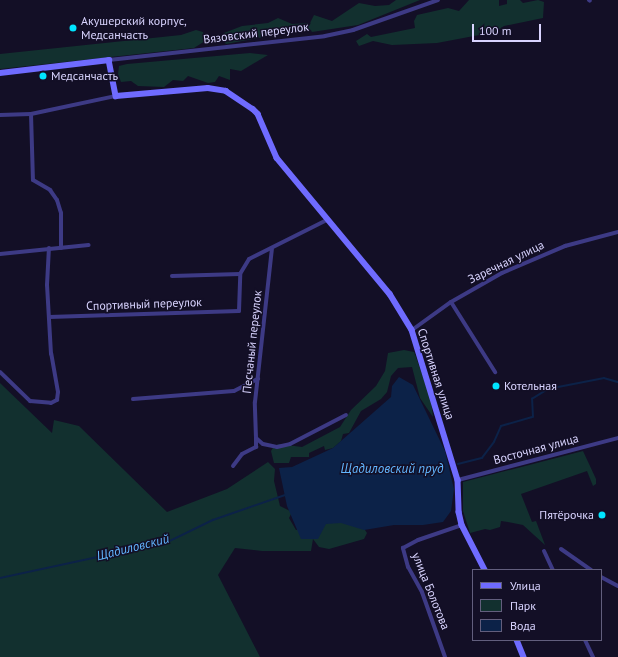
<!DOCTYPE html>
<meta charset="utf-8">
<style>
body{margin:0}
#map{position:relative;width:618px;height:657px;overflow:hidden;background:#130f26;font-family:"PT Sans",sans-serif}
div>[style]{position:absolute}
.green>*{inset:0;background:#12302f}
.water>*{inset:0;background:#0c2248}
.stream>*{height:1.5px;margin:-0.75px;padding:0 0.75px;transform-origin:0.75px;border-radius:0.75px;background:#0c2248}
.street>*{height:4px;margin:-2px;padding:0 2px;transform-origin:2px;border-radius:2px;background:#3d3a85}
.secondary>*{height:5.5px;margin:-2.75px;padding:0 2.75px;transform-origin:2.75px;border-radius:2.75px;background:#6f6bff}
.dots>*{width:11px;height:11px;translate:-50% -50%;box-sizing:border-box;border:2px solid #130f26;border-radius:50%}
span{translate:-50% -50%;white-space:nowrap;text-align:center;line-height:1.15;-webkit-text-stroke:3px #130f26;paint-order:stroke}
.poi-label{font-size:12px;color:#d9d4ff}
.left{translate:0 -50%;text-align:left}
.right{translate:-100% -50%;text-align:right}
.street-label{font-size:12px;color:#d9d4ff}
.water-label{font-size:13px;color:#62b6ff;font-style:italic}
.legend{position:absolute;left:472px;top:569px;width:130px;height:72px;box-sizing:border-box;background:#130f26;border:1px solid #625e7d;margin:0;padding:5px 7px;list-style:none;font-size:12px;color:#d9d4ff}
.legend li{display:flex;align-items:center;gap:8px;height:20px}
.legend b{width:20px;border:1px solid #625e7d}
.scale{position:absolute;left:472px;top:24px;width:69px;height:18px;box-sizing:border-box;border:2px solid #d9d4ff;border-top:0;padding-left:5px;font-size:12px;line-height:14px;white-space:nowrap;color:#d9d4ff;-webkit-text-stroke:3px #130f26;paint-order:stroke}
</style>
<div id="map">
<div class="green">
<div style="clip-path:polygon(396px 0,420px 0,358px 25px,312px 32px,297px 31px,226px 44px,222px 39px,224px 33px,242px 26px,268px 23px,278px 18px,292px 24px,310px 23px,314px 15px,332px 21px,359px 3px,375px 6px,389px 5px)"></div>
<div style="clip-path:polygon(469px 0,499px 0,499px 6px,507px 4px,507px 0,520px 0,523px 3px,538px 0,544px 2px,543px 18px,504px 26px,495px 32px,437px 43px,392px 45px,373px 41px,359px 46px,356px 41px,367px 34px,371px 37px,415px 28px,414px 21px,417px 15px,448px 8px,459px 11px)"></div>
<div style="clip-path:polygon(196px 30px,203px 32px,205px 41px,194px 48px,0 69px,0 54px,181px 35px)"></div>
<div style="clip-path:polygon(250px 53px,268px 55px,241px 71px,230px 69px,230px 80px,219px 76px,215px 82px,208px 83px,188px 76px,183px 81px,173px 80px,164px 87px,138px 86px,131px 81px,121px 82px,118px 74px,119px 66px,127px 64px)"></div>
<div style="clip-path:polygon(404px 350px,414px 352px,416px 357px,431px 400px,433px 417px,420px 398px,412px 367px,398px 368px,391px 376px,387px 392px,381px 399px,361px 411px,349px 433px,343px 434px,341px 441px,333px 448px,325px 450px,324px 446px,309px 453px,309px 457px,291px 457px,289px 463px,274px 463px,271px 451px,274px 446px,279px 444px,302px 447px,340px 427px,351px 410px,376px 386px,385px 371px,388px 353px)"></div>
<div style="clip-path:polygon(0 383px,52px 433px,54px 420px,79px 426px,167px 512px,227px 489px,268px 462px,275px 469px,274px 481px,280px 506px,292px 512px,289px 518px,296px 530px,317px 523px,359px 521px,367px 533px,364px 539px,329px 549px,319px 547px,313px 539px,311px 551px,262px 551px,235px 548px,218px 575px,260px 657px,0 657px)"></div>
<div style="clip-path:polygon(583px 451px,596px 479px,596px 484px,593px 486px,587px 471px,521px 494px,532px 522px,536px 521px,545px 545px,523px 525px,508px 522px,501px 521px,500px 527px,490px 530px,485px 529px,470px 533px,463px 511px,463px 482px)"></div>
</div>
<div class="water">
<div style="clip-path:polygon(399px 377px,413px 385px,445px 451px,454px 489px,451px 511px,443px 522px,423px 525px,394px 525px,364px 530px,341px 523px,326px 524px,318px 539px,301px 539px,287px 506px,279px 468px,292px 467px,333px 448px,391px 397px,392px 386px)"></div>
</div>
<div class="stream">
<div style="left:458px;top:464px;width:25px;rotate:-14deg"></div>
<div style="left:482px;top:458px;width:20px;rotate:-53deg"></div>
<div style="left:494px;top:442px;width:17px;rotate:-66deg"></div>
<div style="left:501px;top:426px;width:33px;rotate:-16deg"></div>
<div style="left:533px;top:417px;width:18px;rotate:-93deg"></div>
<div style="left:532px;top:399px;width:19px;rotate:-32deg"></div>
<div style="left:548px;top:389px;width:57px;rotate:-11.1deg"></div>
<div style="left:604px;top:378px;width:15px;rotate:16deg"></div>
<div style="left:0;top:578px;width:172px;rotate:-12.1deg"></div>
<div style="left:168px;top:542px;width:50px;rotate:-26.1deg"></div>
<div style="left:213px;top:520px;width:76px;rotate:-19.1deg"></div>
</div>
<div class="street">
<div style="left:589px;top:0;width:1px;rotate:45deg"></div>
<div style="left:109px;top:60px;width:217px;rotate:-6.3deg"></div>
<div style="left:325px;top:36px;width:29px;rotate:-12deg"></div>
<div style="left:353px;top:30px;width:90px;rotate:-19.4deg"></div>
<div style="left:31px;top:114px;width:66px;rotate:88.3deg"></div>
<div style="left:33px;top:180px;width:20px;rotate:30deg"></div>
<div style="left:50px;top:190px;width:12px;rotate:55deg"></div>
<div style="left:57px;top:200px;width:14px;rotate:73deg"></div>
<div style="left:61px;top:213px;width:35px;rotate:90deg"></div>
<div style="left:0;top:115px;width:31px;rotate:-2deg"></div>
<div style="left:31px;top:114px;width:87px;rotate:-12deg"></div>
<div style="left:0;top:254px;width:89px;rotate:-5.8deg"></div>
<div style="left:172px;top:276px;width:68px;rotate:-1.7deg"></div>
<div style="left:451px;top:302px;width:83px;rotate:57.8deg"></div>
<div style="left:49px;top:317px;width:190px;rotate:-1.8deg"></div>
<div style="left:239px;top:311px;width:37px;rotate:-88deg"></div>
<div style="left:240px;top:274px;width:17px;rotate:-59deg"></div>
<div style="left:249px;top:259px;width:87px;rotate:-26.6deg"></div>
<div style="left:412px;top:330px;width:48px;rotate:-35.7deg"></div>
<div style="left:451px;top:302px;width:59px;rotate:-29.6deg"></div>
<div style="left:502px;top:273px;width:69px;rotate:-23.2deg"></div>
<div style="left:565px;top:246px;width:55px;rotate:-14.8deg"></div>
<div style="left:0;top:372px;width:42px;rotate:44deg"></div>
<div style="left:30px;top:401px;width:21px;rotate:5deg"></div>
<div style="left:51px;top:403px;width:7px;rotate:-27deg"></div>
<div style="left:57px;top:400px;width:8px;rotate:-83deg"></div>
<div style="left:58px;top:392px;width:39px;rotate:-100deg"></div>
<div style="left:51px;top:354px;width:69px;rotate:-93.3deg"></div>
<div style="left:47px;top:285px;width:37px;rotate:-87deg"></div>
<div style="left:133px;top:399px;width:101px;rotate:-4.5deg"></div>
<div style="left:234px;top:391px;width:27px;rotate:-27deg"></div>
<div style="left:256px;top:438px;width:36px;rotate:-92deg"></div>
<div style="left:255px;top:402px;width:154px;rotate:-83.7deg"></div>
<div style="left:233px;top:466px;width:15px;rotate:-53deg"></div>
<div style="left:242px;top:454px;width:16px;rotate:-27deg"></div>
<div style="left:256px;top:447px;width:9px;rotate:-90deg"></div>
<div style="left:256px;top:438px;width:9px;rotate:41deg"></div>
<div style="left:263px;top:444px;width:14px;rotate:12deg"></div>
<div style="left:277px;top:447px;width:13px;rotate:-13deg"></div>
<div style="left:290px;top:444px;width:63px;rotate:-27.4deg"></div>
<div style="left:458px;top:480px;width:165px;rotate:-14.7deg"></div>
<div style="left:561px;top:549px;width:37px;rotate:35deg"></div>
<div style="left:544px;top:551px;width:21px;rotate:65deg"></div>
<div style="left:601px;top:577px;width:19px;rotate:28deg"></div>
<div style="left:585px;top:640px;width:19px;rotate:65deg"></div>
<div style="left:445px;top:657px;width:69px;rotate:-109.5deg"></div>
<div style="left:422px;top:592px;width:29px;rotate:-119deg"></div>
<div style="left:408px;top:567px;width:20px;rotate:-105deg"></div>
<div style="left:403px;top:548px;width:17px;rotate:-28deg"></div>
<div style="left:418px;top:540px;width:46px;rotate:-18.8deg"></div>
</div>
<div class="secondary">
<div style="left:0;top:73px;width:110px;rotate:-6.8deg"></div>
<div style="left:109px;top:60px;width:37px;rotate:79deg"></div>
<div style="left:116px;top:96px;width:92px;rotate:-5deg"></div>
<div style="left:208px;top:88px;width:18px;rotate:9deg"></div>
<div style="left:226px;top:91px;width:32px;rotate:34deg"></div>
<div style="left:253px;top:109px;width:7px;rotate:45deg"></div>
<div style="left:258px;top:114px;width:48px;rotate:66.6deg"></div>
<div style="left:277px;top:158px;width:177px;rotate:50.3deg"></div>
<div style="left:390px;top:294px;width:42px;rotate:58.6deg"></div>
<div style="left:412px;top:330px;width:157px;rotate:73deg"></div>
<div style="left:458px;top:480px;width:32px;rotate:88deg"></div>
<div style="left:459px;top:512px;width:13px;rotate:77deg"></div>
<div style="left:462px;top:525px;width:51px;rotate:62.9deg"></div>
<div style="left:517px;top:640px;width:18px;rotate:68deg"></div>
</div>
<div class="dots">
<div style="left:73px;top:28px;background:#00e5ff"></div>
<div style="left:43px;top:76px;background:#00e5ff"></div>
<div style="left:496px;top:386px;background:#00e5ff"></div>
<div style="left:602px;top:515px;background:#00e5ff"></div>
</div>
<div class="poi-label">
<span class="left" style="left:81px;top:28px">Акушерский корпус,<br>Медсанчасть</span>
<span class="left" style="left:51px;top:76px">Медсанчасть</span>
<span class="left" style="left:504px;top:386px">Котельная</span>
<span class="right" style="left:594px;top:515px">Пятёрочка</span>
</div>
<div class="street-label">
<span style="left:256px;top:33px;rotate:-7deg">Вязовский переулок</span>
<span style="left:506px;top:262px;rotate:-26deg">Заречная улица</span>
<span style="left:144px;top:304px;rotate:-2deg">Спортивный переулок</span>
<span style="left:252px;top:342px;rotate:-84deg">Песчаный переулок</span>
<span style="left:436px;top:374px;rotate:72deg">Спортивная улица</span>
<span style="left:536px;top:449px;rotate:-15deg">Восточная улица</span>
<span style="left:431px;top:591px;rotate:68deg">улица Болотова</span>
</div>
<div class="water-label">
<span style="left:392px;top:469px">Щадиловский пруд</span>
<span style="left:133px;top:548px;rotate:-14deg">Щадиловский</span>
</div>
<ul class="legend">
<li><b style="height:5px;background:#6f6bff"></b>Улица</li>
<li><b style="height:11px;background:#12302f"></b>Парк</li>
<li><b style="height:11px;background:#0c2248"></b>Вода</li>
</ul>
<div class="scale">100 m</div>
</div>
